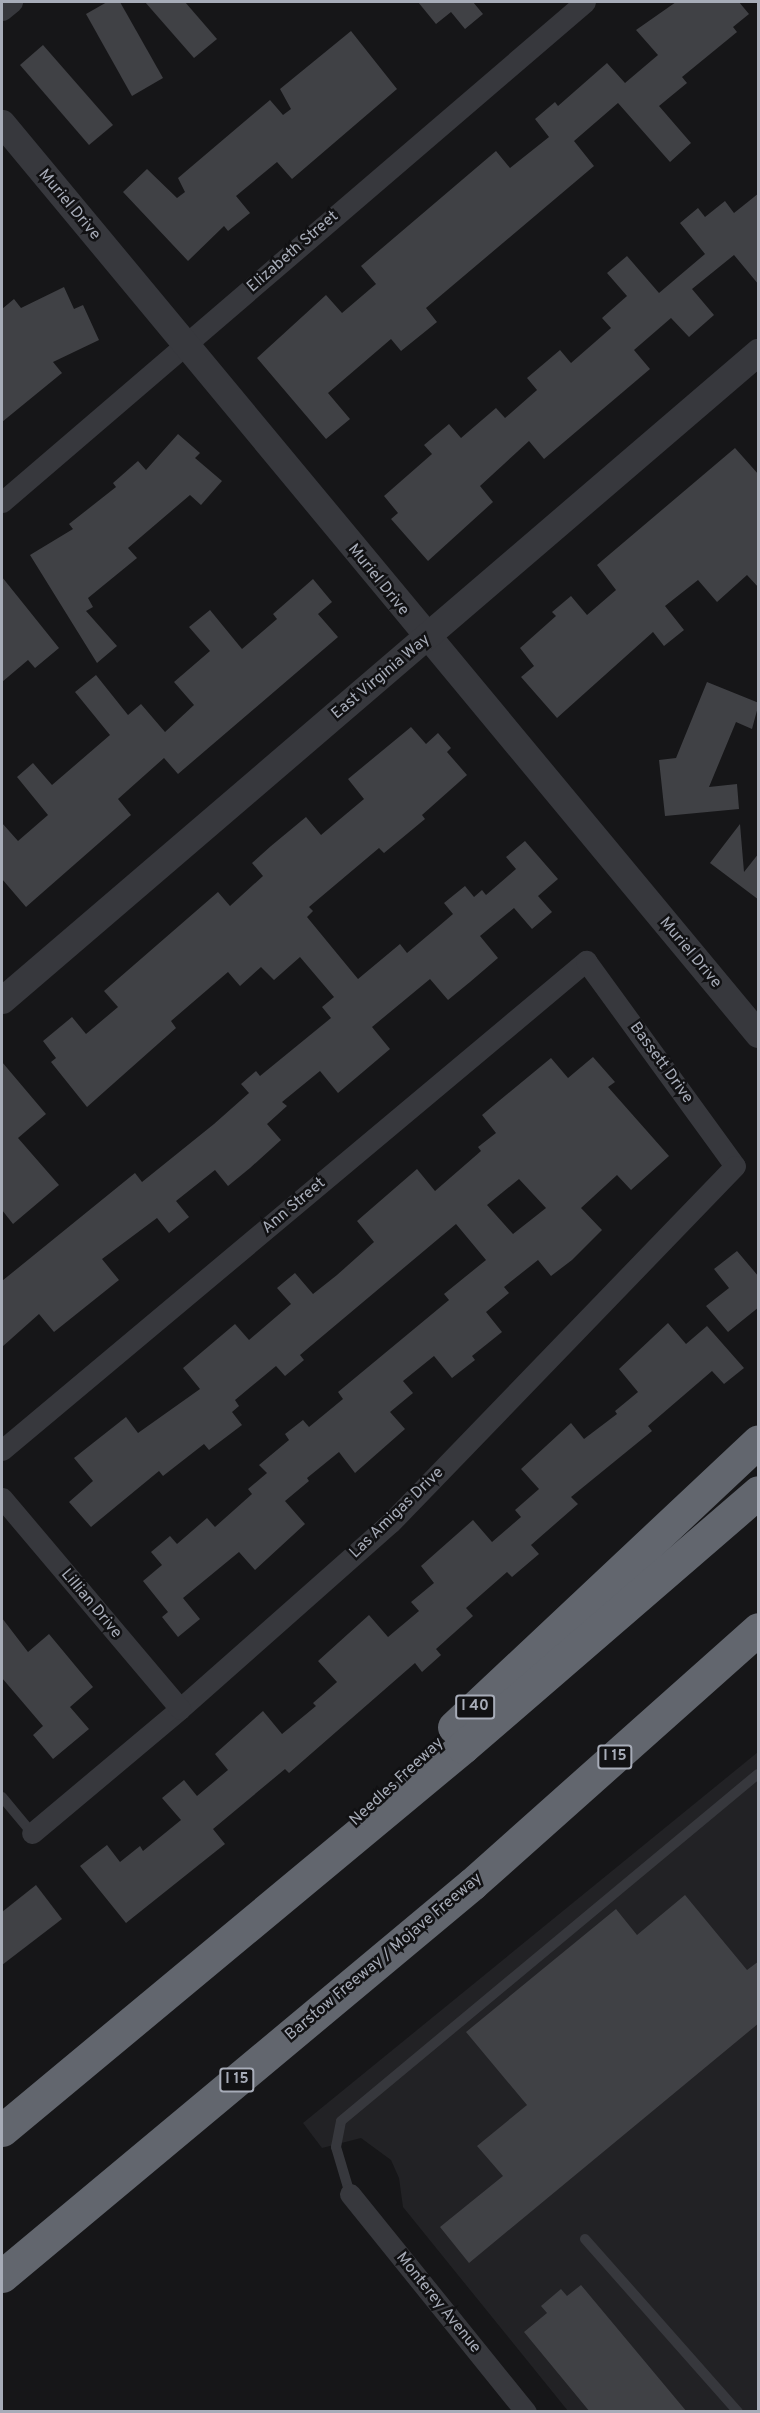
<!DOCTYPE html>
<style>
body{margin:0}
#map{position:relative;width:760px;height:2413px;overflow:hidden;background:#161618;font-family:Overpass,sans-serif}
div>[style]{position:absolute}
.built>*{inset:0;background:#222225}
.building>*{inset:0;background:#404145}
.service>*{height:10px;margin:-5px;padding:0 5px;transform-origin:5px;border-radius:5px;background:#37383d}
.minor>*{height:21px;margin:-10.5px;padding:0 10.5px;transform-origin:10.5px;border-radius:10.5px;background:#37383d}
.tertiary>*{height:27px;margin:-13.5px;padding:0 13.5px;transform-origin:13.5px;border-radius:13.5px;background:#37383d}
.motorway>*{height:33px;margin:-16.5px;padding:0 16.5px;transform-origin:16.5px;border-radius:16.5px;background:#62666e}
span{translate:-50% -50%;white-space:nowrap;text-align:center;line-height:1.15;-webkit-text-stroke:5px #111113;paint-order:stroke}
.shield-label span{padding:2px 4px;background:#111113;border:2px solid;border-radius:4px;-webkit-text-stroke-width:0}
.shield-label{font-size:15px;color:#a7acb8;font-weight:700}
.street-label{font-size:16px;color:#a7acb8}
.frame{position:absolute;inset:0;border:3px solid #a7acb8;pointer-events:none}
</style>
<div id="map">
<div class="built">
<div style="clip-path:polygon(758px 1752px,758px 2411px,568px 2411px,403px 2207px,399px 2178px,391px 2160px,361px 2138px,322px 2148px,303px 2123px)"></div>
</div>
<div class="building">
<div style="clip-path:polygon(107px 2px,120px 2px,163px 78px,132px 96px,86px 14px)"></div>
<div style="clip-path:polygon(145px 2px,185px 2px,217px 39px,194px 58px)"></div>
<div style="clip-path:polygon(418px 2px,473px 2px,483px 14px,465px 29px,451px 12px,436px 24px)"></div>
<div style="clip-path:polygon(676px 2px,739px 2px,749px 14px,733px 27px,737px 32px,682px 77px,687px 83px,659px 106px,691px 143px,670px 162px,618px 103px,574px 141px,594px 166px,426px 308px,437px 322px,401px 351px,391px 339px,328px 393px,350px 419px,326px 439px,257px 358px,326px 295px,342px 313px,376px 284px,361px 266px,496px 151px,510px 168px,549px 137px,535px 119px,555px 102px,558px 106px,607px 63px,625px 83px,658px 55px,636px 30px)"></div>
<div style="clip-path:polygon(351px 31px,397px 89px,292px 179px,277px 162px,236px 196px,250px 213px,228px 231px,224px 226px,188px 261px,123px 192px,147px 169px,177px 198px,185px 192px,178px 178px,270px 100px,283px 115px,291px 109px,280px 89px)"></div>
<div style="clip-path:polygon(43px 45px,113px 125px,89px 145px,20px 65px)"></div>
<div style="clip-path:polygon(759px 193px,759px 285px,734px 255px,692px 289px,714px 315px,689px 337px,671px 318px,634px 350px,650px 369px,544px 459px,529px 441px,480px 486px,493px 502px,428px 561px,391px 519px,398px 513px,384px 496px,432px 454px,424px 445px,449px 424px,461px 438px,496px 408px,505px 418px,537px 390px,527px 378px,560px 350px,571px 363px,611px 328px,602px 318px,627px 296px,607px 273px,627px 256px,659px 293px,705px 254px,680px 223px,698px 208px,705px 217px,725px 201px,734px 213px)"></div>
<div style="clip-path:polygon(64px 287px,74px 309px,83px 305px,99px 340px,53px 362px,62px 373px,2px 422px,2px 309px,14px 299px,21px 308px)"></div>
<div style="clip-path:polygon(178px 434px,200px 453px,195px 458px,222px 481px,201px 505px,190px 495px,128px 548px,137px 558px,88px 598px,93px 607px,86px 611px,117px 646px,97px 663px,30px 555px,73px 529px,69px 524px,116px 487px,113px 483px,138px 461px,146px 470px)"></div>
<div style="clip-path:polygon(735px 448px,759px 475px,759px 588px,747px 575px,717px 602px,698px 580px,665px 606px,684px 630px,664px 646px,653px 632px,557px 718px,521px 677px,534px 666px,520px 648px,556px 616px,552px 612px,571px 596px,587px 615px,616px 590px,597px 565px)"></div>
<div style="clip-path:polygon(2px 577px,59px 648px,35px 668px,28px 660px,2px 682px)"></div>
<div style="clip-path:polygon(313px 579px,332px 602px,318px 614px,338px 637px,178px 774px,164px 758px,118px 799px,131px 815px,26px 907px,2px 879px,2px 823px,18px 841px,48px 815px,17px 777px,33px 763px,52px 785px,110px 735px,75px 692px,96px 675px,128px 715px,141px 704px,165px 732px,194px 705px,174px 682px,210px 651px,189px 627px,210px 610px,242px 649px,277px 619px,273px 614px)"></div>
<div style="clip-path:polygon(707px 682px,759px 703px,752px 729px,736px 722px,709px 787px,737px 784px,739px 809px,665px 816px,659px 760px,676px 758px)"></div>
<div style="clip-path:polygon(411px 727px,426px 744px,438px 733px,451px 748px,447px 752px,467px 775px,422px 815px,425px 819px,384px 853px,379px 848px,309px 907px,313px 911px,307px 917px,358px 979px,400px 944px,407px 953px,439px 926px,453px 914px,444px 903px,465px 886px,474px 897px,482px 890px,486px 895px,516px 869px,506px 857px,525px 841px,558px 879px,538px 896px,552px 912px,532px 929px,514px 908px,480px 936px,498px 958px,470px 982px,448px 1000px,430px 979px,372px 1027px,390px 1049px,357px 1077px,338px 1093px,320px 1071px,282px 1102px,287px 1106px,267px 1124px,281px 1140px,250px 1168px,228px 1186px,215px 1170px,176px 1201px,189px 1217px,169px 1233px,157px 1218px,102px 1259px,119px 1280px,54px 1332px,39px 1314px,2px 1347px,2px 1281px,135px 1173px,142px 1182px,214px 1124px,249px 1093px,241px 1084px,256px 1071px,260px 1076px,331px 1018px,322px 1007px,334px 997px,300px 957px,274px 980px,261px 967px,240px 986px,228px 972px,171px 1021px,176px 1028px,87px 1107px,51px 1062px,56px 1058px,43px 1041px,72px 1017px,86px 1034px,118px 1007px,104px 991px,218px 892px,230px 906px,263px 876px,252px 863px,271px 846px,306px 817px,321px 835px,364px 799px,348px 779px)"></div>
<div style="clip-path:polygon(740px 824px,744px 872px,759px 853px,759px 900px,710px 863px)"></div>
<div style="clip-path:polygon(evenodd,593px 1057px,615px 1082px,608px 1087px,669px 1156px,631px 1190px,617px 1175px,581px 1208px,602px 1230px,572px 1260px,551px 1276px,538px 1260px,504px 1287px,509px 1293px,486px 1312px,502px 1332px,472px 1356px,475px 1360px,452px 1378px,434px 1356px,403px 1381px,413px 1393px,390px 1412px,405px 1429px,355px 1473px,339px 1452px,307px 1478px,309px 1481px,285px 1501px,305px 1524px,255px 1570px,239px 1552px,183px 1598px,200px 1619px,178px 1637px,162px 1617px,168px 1612px,143px 1581px,162px 1565px,151px 1552px,170px 1536px,177px 1544px,207px 1518px,215px 1527px,252px 1494px,248px 1489px,267px 1473px,259px 1465px,289px 1440px,285px 1434px,303px 1420px,309px 1427px,343px 1399px,338px 1392px,449px 1300px,444px 1294px,486px 1260px,456px 1224px,300px 1355px,304px 1360px,285px 1376px,276px 1366px,235px 1400px,239px 1406px,232px 1412px,242px 1425px,209px 1450px,204px 1444px,163px 1476px,159px 1471px,91px 1527px,69px 1502px,93px 1481px,74px 1458px,126px 1417px,138px 1433px,200px 1389px,183px 1368px,235px 1324px,249px 1340px,291px 1304px,277px 1288px,295px 1273px,313px 1294px,337px 1275px,374px 1242px,357px 1221px,417px 1169px,435px 1191px,481px 1151px,478px 1147px,496px 1133px,482px 1115px,551px 1058px,568px 1078px,593px 1057px,519px 1179px,546px 1208px,513px 1234px,487px 1205px,519px 1179px)"></div>
<div style="clip-path:polygon(2px 1062px,46px 1114px,18px 1138px,59px 1185px,13px 1224px,2px 1210px)"></div>
<div style="clip-path:polygon(737px 1251px,759px 1277px,759px 1307px,728px 1332px,706px 1306px,729px 1288px,714px 1269px)"></div>
<div style="clip-path:polygon(668px 1323px,686px 1344px,707px 1326px,744px 1368px,724px 1384px,712px 1371px,648px 1426px,652px 1431px,571px 1497px,578px 1504px,531px 1545px,539px 1554px,512px 1577px,507px 1572px,466px 1608px,473px 1616px,436px 1649px,441px 1655px,422px 1672px,415px 1663px,289px 1773px,285px 1769px,213px 1829px,225px 1844px,126px 1923px,80px 1866px,107px 1845px,120px 1862px,140px 1846px,143px 1851px,181px 1820px,162px 1798px,184px 1780px,197px 1796px,228px 1770px,215px 1754px,263px 1711px,282px 1734px,316px 1706px,313px 1703px,337px 1682px,318px 1661px,369px 1615px,388px 1637px,419px 1611px,411px 1602px,434px 1583px,421px 1566px,473px 1520px,492px 1542px,521px 1517px,515px 1510px,539px 1489px,521px 1469px,571px 1423px,584px 1439px,617px 1414px,615px 1411px,638px 1392px,619px 1369px)"></div>
<div style="clip-path:polygon(2px 1618px,28px 1652px,49px 1634px,93px 1687px,70px 1707px,89px 1729px,53px 1759px,33px 1735px,43px 1726px,2px 1678px)"></div>
<div style="clip-path:polygon(36px 1885px,62px 1919px,2px 1965px,2px 1912px)"></div>
<div style="clip-path:polygon(685px 1895px,747px 1970px,759px 1961px,759px 2023px,469px 2263px,440px 2227px,503px 2176px,477px 2146px,527px 2105px,466px 2032px,616px 1909px,637px 1935px)"></div>
<div style="clip-path:polygon(581px 2285px,687px 2412px,590px 2412px,524px 2332px,547px 2313px,541px 2306px,561px 2289px,567px 2296px)"></div>
</div>
<div class="service">
<div style="left:2px;top:1797px;width:47px;rotate:50.2deg"></div>
<div style="left:350px;top:2194px;width:49px;rotate:-106.6deg"></div>
<div style="left:336px;top:2147px;width:26px;rotate:-79deg"></div>
<div style="left:341px;top:2121px;width:542px;rotate:-39.77deg"></div>
<div style="left:585px;top:2239px;width:231px;rotate:48.5deg"></div>
</div>
<div class="minor">
<div style="left:2px;top:10px;width:13px;rotate:-39deg"></div>
<div style="left:2px;top:502px;width:768px;rotate:-40.62deg"></div>
<div style="left:2px;top:1450px;width:762px;rotate:-39.94deg"></div>
<div style="left:586px;top:961px;width:253px;rotate:54deg"></div>
<div style="left:735px;top:1166px;width:496px;rotate:134deg"></div>
<div style="left:390px;top:1523px;width:281px;rotate:138.5deg"></div>
<div style="left:180px;top:1709px;width:193px;rotate:140deg"></div>
<div style="left:2px;top:1498px;width:276px;rotate:49.8deg"></div>
<div style="left:350px;top:2194px;width:280px;rotate:51.1deg"></div>
</div>
<div class="tertiary">
<div style="left:2px;top:123px;width:1184px;rotate:50.31deg"></div>
<div style="left:2px;top:1000px;width:996px;rotate:-40.6deg"></div>
</div>
<div class="motorway">
<div style="left:454px;top:1727px;width:417px;rotate:-43.2deg"></div>
<div style="left:2px;top:2130px;width:599px;rotate:-39.72deg"></div>
<div style="left:463px;top:1747px;width:390px;rotate:-40.8deg"></div>
<div style="left:2px;top:2276px;width:612px;rotate:-39.83deg"></div>
<div style="left:472px;top:1884px;width:383px;rotate:-41.7deg"></div>
</div>
<div class="shield-label">
<span style="left:475px;top:1707px">I 40</span>
<span style="left:615px;top:1757px">I 15</span>
<span style="left:237px;top:2080px">I 15</span>
</div>
<div class="street-label">
<span style="left:69px;top:205px;rotate:50deg">Muriel Drive</span>
<span style="left:293px;top:252px;rotate:-41deg">Elizabeth Street</span>
<span style="left:378px;top:580px;rotate:51deg">Muriel Drive</span>
<span style="left:381px;top:677px;rotate:-40deg">East Virginia Way</span>
<span style="left:690px;top:953px;rotate:50deg">Muriel Drive</span>
<span style="left:661px;top:1063px;rotate:54deg">Bassett Drive</span>
<span style="left:294px;top:1206px;rotate:-40deg">Ann Street</span>
<span style="left:397px;top:1513px;rotate:-44deg">Las Amigas Drive</span>
<span style="left:91px;top:1604px;rotate:50deg">Lillian Drive</span>
<span style="left:397px;top:1782px;rotate:-43deg">Needles Freeway</span>
<span style="left:384px;top:1957px;rotate:-40deg">Barstow Freeway / Mojave Freeway</span>
<span style="left:438px;top:2303px;rotate:51deg">Monterey Avenue</span>
</div>
<div class="frame"></div>
</div>
